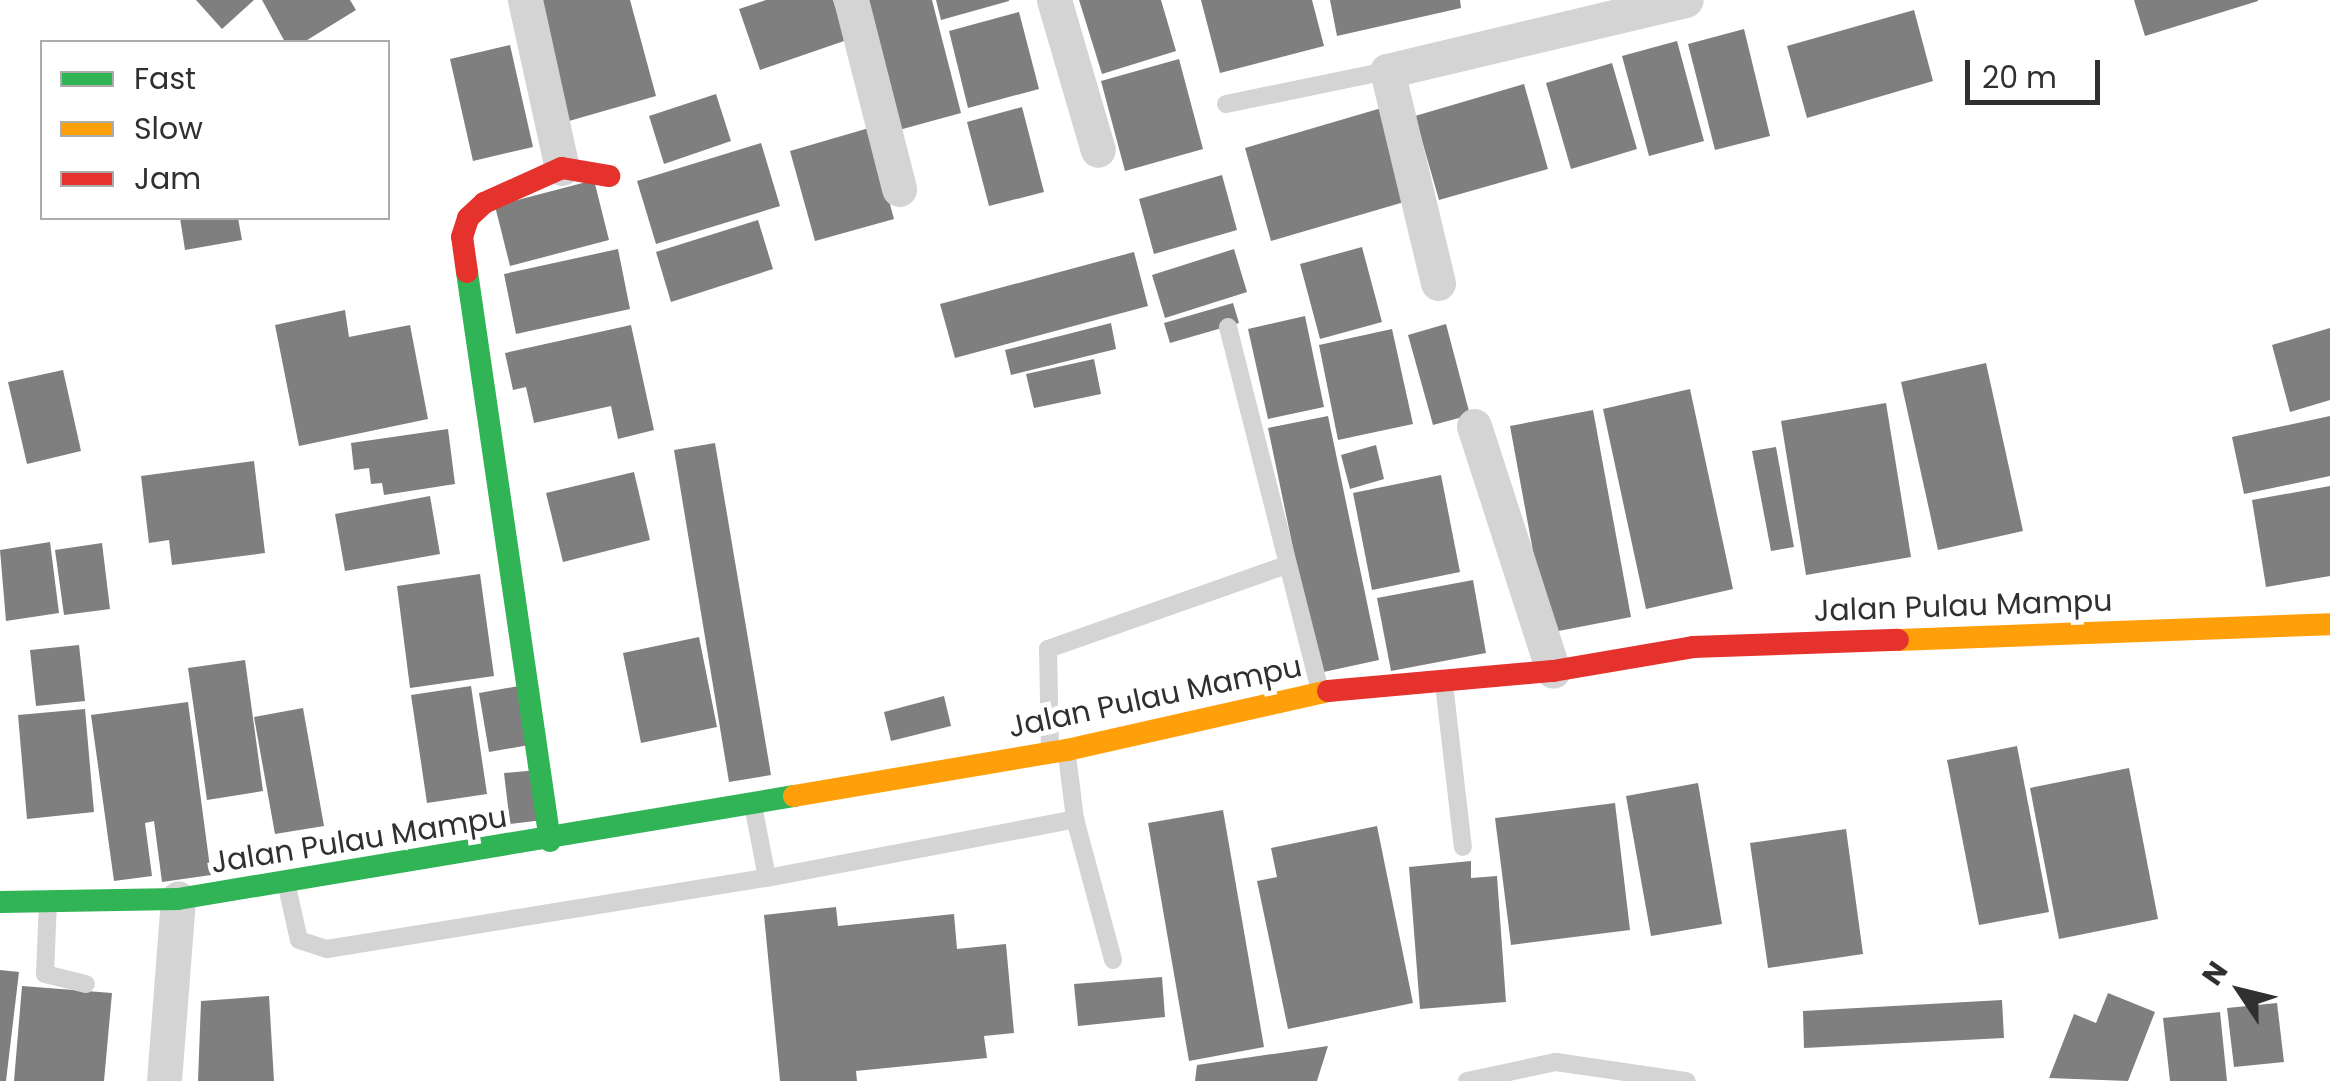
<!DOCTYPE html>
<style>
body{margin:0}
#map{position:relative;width:2330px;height:1081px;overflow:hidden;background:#fff;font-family:Poppins,sans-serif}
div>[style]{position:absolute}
.building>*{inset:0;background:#7f7f7f}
.lane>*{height:18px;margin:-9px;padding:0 9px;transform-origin:9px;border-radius:9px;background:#d4d4d4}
.street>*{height:35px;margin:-17.5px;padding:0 17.5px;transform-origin:17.5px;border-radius:17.5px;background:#d4d4d4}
.fast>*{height:22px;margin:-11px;padding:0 11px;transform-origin:11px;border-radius:11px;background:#30b455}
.slow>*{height:22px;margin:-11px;padding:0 11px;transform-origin:11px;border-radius:11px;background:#ff9f0a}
.jam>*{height:22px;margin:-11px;padding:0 11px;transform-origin:11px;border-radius:11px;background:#e5322d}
span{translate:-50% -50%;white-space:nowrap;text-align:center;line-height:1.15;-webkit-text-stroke:10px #fff;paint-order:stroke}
.street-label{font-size:30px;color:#303030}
.legend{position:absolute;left:40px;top:40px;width:350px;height:180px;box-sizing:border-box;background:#fff;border:2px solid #acacac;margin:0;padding:12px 18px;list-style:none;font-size:30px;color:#303030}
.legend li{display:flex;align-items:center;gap:20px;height:50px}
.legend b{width:50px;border:2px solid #acacac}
.north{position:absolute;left:2190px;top:941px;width:100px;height:100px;-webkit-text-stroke:8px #fff;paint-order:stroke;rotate:305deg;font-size:28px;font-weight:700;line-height:40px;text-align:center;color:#303030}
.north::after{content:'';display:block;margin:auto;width:35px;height:45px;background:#303030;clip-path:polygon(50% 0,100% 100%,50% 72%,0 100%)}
.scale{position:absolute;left:1965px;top:60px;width:135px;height:45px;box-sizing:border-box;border:5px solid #303030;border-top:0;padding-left:12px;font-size:30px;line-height:35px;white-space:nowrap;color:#303030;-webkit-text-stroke:8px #fff;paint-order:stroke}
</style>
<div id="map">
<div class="building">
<div style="clip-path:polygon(196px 0,254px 0,222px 29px)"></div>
<div style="clip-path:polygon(262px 0,350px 0,356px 10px,304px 42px,285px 42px)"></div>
<div style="clip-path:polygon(537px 0,630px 0,656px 96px,569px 121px)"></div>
<div style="clip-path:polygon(766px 0,833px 0,847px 40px,760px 70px,739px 9px)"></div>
<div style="clip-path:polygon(861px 0,932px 0,961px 113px,888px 133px)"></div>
<div style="clip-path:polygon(936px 0,1009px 0,1009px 1px,941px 20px)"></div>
<div style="clip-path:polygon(1079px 0,1161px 0,1176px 51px,1102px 74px)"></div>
<div style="clip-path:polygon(1201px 0,1312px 0,1324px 46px,1220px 73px)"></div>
<div style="clip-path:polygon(1330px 0,1460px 0,1461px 8px,1337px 36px)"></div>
<div style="clip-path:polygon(2134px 0,2258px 0,2258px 1px,2145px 36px)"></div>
<div style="clip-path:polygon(1914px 10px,1933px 81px,1807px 118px,1787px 46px)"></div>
<div style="clip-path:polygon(1019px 12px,1039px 89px,968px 108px,949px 31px)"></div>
<div style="clip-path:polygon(1744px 29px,1770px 136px,1715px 150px,1688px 44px)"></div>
<div style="clip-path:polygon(1677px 41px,1704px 141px,1649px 156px,1622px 56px)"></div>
<div style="clip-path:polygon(510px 45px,533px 147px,473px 161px,450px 59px)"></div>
<div style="clip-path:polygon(1179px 59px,1203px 149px,1125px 171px,1101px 81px)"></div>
<div style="clip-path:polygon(1612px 63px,1637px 149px,1571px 169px,1546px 83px)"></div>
<div style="clip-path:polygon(1524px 84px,1548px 169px,1439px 200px,1415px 116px)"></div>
<div style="clip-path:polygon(716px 94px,731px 141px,664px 164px,649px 116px)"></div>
<div style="clip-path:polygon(1022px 107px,1044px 192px,989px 206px,967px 122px)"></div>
<div style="clip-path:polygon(1385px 107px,1411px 200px,1271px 241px,1245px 148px)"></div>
<div style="clip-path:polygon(869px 128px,894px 219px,815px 241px,790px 151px)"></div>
<div style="clip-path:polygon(761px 143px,780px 206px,656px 244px,637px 181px)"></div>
<div style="clip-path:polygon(1222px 175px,1237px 230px,1154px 254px,1139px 199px)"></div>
<div style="clip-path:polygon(594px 180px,609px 240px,510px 266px,495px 206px)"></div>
<div style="clip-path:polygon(180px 218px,238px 218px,242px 240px,185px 250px)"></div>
<div style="clip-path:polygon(758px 220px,773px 269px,671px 302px,656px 252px)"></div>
<div style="clip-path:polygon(1362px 247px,1382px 322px,1320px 339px,1300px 264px)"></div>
<div style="clip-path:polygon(618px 249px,630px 309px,516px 334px,504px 274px)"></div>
<div style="clip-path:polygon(1234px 249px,1247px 292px,1165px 318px,1152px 275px)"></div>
<div style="clip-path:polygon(1134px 252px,1148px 306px,955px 358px,940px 304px)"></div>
<div style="clip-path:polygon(1233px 303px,1239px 323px,1170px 343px,1164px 323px)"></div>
<div style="clip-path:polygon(345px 310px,349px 337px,410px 325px,428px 419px,299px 446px,275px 325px)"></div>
<div style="clip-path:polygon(1305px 316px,1324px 407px,1268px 419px,1248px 329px)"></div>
<div style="clip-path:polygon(1111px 323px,1116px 349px,1011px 375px,1005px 350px)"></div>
<div style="clip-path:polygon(1446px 324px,1470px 415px,1433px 425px,1408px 335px)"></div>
<div style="clip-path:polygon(631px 325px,654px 430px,618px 439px,611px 406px,534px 423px,526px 387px,513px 390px,505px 353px)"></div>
<div style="clip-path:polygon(2330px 328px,2330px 400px,2290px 412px,2272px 345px)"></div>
<div style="clip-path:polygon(1392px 329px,1413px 424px,1338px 440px,1319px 345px)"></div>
<div style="clip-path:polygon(1094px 359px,1101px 394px,1034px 408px,1026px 374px)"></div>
<div style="clip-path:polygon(1986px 363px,2023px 531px,1938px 550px,1901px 382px)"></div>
<div style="clip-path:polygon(63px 370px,81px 451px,27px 464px,8px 382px)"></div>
<div style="clip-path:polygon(1690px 389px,1733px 589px,1646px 609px,1603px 409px)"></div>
<div style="clip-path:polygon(1886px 403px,1911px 557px,1806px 575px,1781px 421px)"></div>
<div style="clip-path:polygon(1593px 410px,1631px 617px,1548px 633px,1510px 426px)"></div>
<div style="clip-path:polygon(1328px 416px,1379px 660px,1319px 673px,1268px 428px)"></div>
<div style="clip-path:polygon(2330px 416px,2330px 476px,2244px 494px,2232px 437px)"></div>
<div style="clip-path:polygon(448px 429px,455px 484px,384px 495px,382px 483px,371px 484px,369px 468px,354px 470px,351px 443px)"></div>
<div style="clip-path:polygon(715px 443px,771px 775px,729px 782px,674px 450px)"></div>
<div style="clip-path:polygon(1376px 445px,1384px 479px,1350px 489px,1341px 455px)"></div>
<div style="clip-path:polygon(1776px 447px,1794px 547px,1771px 551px,1752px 451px)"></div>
<div style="clip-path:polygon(254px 461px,265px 553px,172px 565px,169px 540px,149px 543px,141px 476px)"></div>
<div style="clip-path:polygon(634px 472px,650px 540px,563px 562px,546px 493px)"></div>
<div style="clip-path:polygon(1441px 475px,1460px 572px,1372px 590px,1353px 493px)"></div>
<div style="clip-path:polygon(2330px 486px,2330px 576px,2266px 587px,2252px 500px)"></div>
<div style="clip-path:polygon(430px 496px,440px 554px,345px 571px,335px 514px)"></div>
<div style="clip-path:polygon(50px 542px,59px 613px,6px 621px,0 550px)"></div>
<div style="clip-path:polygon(102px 543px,110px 609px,64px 615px,55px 550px)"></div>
<div style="clip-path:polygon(480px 574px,494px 676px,410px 688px,397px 586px)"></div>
<div style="clip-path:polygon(1473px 580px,1486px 653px,1391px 671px,1377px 598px)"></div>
<div style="clip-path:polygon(699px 637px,717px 727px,641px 743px,623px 653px)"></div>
<div style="clip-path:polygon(79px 645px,85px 701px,36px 706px,30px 650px)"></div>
<div style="clip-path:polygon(245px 660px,263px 791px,207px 800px,188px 668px)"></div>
<div style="clip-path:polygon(471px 686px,487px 794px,427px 803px,411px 695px)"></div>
<div style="clip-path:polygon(519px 686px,529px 745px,489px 752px,479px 693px)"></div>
<div style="clip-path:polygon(944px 696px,951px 726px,891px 741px,884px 712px)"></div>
<div style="clip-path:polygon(188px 702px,211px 875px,162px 882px,154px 821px,145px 823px,152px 876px,114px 881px,91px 715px)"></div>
<div style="clip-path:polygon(303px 708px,324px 826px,275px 834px,254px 717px)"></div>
<div style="clip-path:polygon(85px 709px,94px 812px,27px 819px,18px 715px)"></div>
<div style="clip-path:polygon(2017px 746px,2049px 912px,1979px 925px,1947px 760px)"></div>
<div style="clip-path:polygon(2129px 768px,2158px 919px,2059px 939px,2030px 788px)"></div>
<div style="clip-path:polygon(538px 770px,543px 820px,510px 824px,504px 773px)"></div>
<div style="clip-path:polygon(1698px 783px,1722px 924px,1651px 936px,1626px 796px)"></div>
<div style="clip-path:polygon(1615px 803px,1630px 930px,1511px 945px,1495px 818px)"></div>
<div style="clip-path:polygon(1223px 810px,1264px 1047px,1189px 1061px,1148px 823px)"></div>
<div style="clip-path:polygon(1377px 826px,1413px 1003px,1288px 1029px,1257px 881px,1277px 877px,1271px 848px)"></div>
<div style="clip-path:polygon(1846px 829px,1863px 954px,1768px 968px,1750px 843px)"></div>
<div style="clip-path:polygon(1471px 861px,1471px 878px,1497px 876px,1506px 1002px,1420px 1009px,1409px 867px)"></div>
<div style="clip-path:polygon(836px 907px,838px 926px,954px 914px,957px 949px,1006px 944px,1014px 1033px,984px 1036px,987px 1058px,856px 1071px,857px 1081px,780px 1081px,764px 915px)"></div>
<div style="clip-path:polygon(0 970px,19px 972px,6px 1081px,0 1081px)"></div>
<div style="clip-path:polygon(1162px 977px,1165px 1017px,1078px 1026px,1074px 984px)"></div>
<div style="clip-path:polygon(22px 986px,112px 993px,104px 1081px,14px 1081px)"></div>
<div style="clip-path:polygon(2108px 993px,2155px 1012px,2128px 1081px,2049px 1078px,2074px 1014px,2096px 1023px)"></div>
<div style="clip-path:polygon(269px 996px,274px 1081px,198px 1081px,201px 1001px)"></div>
<div style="clip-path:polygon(2002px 1000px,2004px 1038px,1804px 1048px,1803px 1011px)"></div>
<div style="clip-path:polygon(2277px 1003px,2284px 1062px,2234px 1067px,2227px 1008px)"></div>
<div style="clip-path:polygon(2220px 1012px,2227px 1081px,2170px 1081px,2163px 1018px)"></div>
<div style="clip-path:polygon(1328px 1046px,1317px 1081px,1195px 1081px,1197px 1065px)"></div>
</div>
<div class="lane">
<div style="left:1226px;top:104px;width:164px;rotate:-11.6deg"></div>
<div style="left:1228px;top:327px;width:371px;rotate:75.8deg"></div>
<div style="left:1444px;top:684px;width:164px;rotate:83.4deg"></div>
<div style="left:1050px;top:752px;width:103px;rotate:-91.1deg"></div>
<div style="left:1048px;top:649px;width:253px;rotate:-19.4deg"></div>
<div style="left:753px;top:805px;width:74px;rotate:79.1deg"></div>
<div style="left:1075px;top:819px;width:146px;rotate:74.9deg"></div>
<div style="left:286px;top:882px;width:59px;rotate:77.4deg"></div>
<div style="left:299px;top:940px;width:29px;rotate:18deg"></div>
<div style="left:327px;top:949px;width:446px;rotate:-9.2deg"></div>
<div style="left:767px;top:878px;width:314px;rotate:-10.8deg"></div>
<div style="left:1075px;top:819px;width:64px;rotate:-97.1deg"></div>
<div style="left:48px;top:902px;width:72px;rotate:92.4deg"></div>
<div style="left:45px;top:974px;width:42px;rotate:13.7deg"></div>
<div style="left:1467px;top:1081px;width:91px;rotate:-12.1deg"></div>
<div style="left:1556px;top:1062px;width:132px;rotate:8.3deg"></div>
</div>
<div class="street">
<div style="left:525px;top:0;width:172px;rotate:77.6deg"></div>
<div style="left:851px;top:0;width:195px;rotate:75.7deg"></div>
<div style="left:1054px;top:0;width:156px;rotate:73.7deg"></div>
<div style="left:1438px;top:283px;width:218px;rotate:-103.5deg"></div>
<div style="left:1387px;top:71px;width:307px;rotate:-13.4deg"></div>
<div style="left:1474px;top:426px;width:257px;rotate:72.1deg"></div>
<div style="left:164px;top:1081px;width:183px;rotate:-85.6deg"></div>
</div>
<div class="fast">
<div style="left:467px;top:272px;width:575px;rotate:81.7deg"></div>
<div style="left:0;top:902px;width:178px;rotate:-1deg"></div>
<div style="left:178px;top:899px;width:625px;rotate:-9.49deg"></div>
</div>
<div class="slow">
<div style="left:1898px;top:640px;width:432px;rotate:-2.1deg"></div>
<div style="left:794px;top:796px;width:277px;rotate:-9.6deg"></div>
<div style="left:1067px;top:750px;width:268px;rotate:-12.7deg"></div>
</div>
<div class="jam">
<div style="left:467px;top:272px;width:35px;rotate:-98deg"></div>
<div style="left:462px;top:237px;width:20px;rotate:-72deg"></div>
<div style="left:468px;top:218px;width:22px;rotate:-43deg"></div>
<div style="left:484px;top:203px;width:85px;rotate:-24.2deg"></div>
<div style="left:562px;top:168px;width:48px;rotate:9.7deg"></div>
<div style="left:1328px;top:691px;width:226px;rotate:-5.1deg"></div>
<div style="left:1553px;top:671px;width:142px;rotate:-9.7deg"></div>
<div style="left:1693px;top:647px;width:205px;rotate:-2deg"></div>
</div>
<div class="street-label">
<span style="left:1963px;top:606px;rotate:-2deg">Jalan Pulau Mampu</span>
<span style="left:1155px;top:697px;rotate:-12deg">Jalan Pulau Mampu</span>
<span style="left:359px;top:840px;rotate:-9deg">Jalan Pulau Mampu</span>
</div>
<ul class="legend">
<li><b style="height:12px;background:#30b455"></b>Fast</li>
<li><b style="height:12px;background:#ff9f0a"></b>Slow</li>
<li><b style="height:12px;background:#e5322d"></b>Jam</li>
</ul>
<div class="north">N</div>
<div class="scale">20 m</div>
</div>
